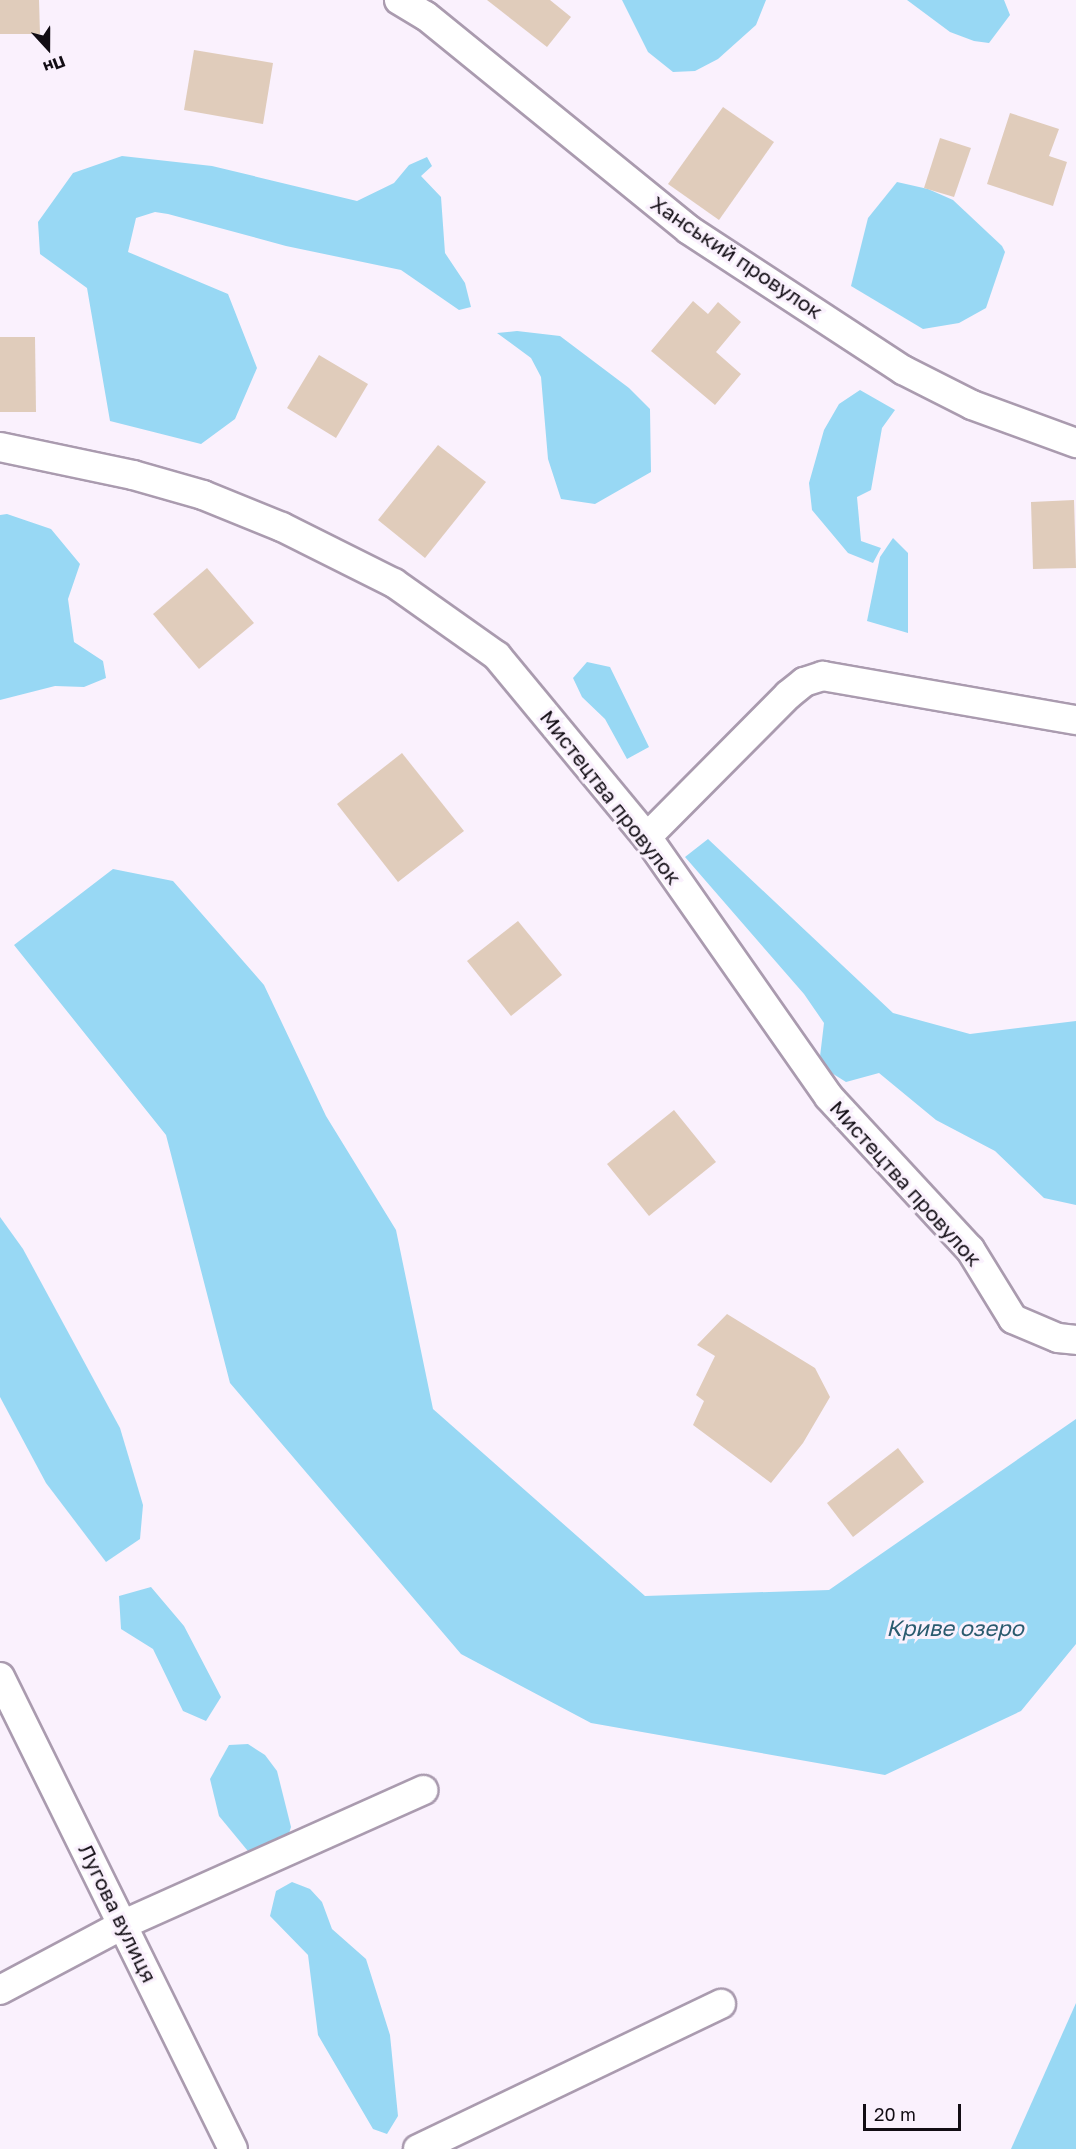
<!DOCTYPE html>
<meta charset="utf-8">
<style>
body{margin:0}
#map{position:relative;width:1076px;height:2149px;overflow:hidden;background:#faf1fd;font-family:"Golos Text",sans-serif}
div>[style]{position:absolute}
.water>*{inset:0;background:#98d8f4}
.building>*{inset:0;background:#e0ccbb}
.roads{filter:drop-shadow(2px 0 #aa9baf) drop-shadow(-2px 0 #aa9baf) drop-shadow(0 2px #aa9baf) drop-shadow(0 -2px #aa9baf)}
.street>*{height:28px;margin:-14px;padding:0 14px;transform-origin:14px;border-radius:14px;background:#fff}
span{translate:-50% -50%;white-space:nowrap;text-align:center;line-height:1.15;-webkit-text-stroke:6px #faf1fd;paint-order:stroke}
.street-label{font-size:21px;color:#120d14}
.water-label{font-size:22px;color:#2a5b6f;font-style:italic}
.north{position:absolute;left:18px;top:18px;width:60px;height:60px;-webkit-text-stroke:4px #faf1fd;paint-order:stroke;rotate:159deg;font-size:16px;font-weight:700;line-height:24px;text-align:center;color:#120d14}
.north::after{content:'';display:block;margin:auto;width:21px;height:27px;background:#120d14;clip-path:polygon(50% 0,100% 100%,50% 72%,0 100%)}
.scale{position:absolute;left:863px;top:2104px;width:98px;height:27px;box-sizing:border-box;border:3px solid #120d14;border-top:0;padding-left:8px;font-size:18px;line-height:21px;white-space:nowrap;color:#120d14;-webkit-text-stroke:4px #faf1fd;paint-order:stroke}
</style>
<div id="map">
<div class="water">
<div style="clip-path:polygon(622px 0,766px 0,756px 25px,718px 59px,695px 71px,673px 72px,648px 52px)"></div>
<div style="clip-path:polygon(907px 0,1004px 0,1010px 15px,989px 43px,974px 41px,950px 32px)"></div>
<div style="clip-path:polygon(122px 156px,212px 166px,357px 201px,394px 183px,409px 165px,427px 157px,432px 166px,421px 176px,441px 197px,445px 253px,465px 283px,471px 307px,459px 310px,401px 270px,286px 246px,168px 214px,155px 212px,136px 218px,128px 252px,228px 294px,257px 368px,235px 419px,201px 444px,110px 421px,87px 288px,40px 254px,38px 222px,73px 173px)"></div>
<div style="clip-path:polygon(897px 182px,928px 189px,953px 200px,1002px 246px,1005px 252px,986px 308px,959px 323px,923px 329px,851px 286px,868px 218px)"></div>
<div style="clip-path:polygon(517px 331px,560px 336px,629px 388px,650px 409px,651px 472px,595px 504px,561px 499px,548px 459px,541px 377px,531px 358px,497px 333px)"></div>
<div style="clip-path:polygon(860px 390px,895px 410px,882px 428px,871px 490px,857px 497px,861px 541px,881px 548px,873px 563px,848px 553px,812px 510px,809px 483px,824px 430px,839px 404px)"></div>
<div style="clip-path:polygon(7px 514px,51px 529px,80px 564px,68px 599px,74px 642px,103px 661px,106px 678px,84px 687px,55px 686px,0 700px,0 515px)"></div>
<div style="clip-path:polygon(893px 538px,908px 553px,908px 633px,867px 621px,880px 557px)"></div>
<div style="clip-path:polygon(587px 662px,610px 667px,649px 747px,627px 759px,605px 719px,582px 697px,573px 678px)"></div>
<div style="clip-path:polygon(708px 839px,893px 1013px,970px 1034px,1076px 1021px,1076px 1205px,1044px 1198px,995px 1151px,936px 1120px,879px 1073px,846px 1082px,819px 1065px,824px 1023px,804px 994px,685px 857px)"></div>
<div style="clip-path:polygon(113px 869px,173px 881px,264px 985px,326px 1116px,396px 1230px,433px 1409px,645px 1596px,829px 1590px,1076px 1419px,1076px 1644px,1021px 1711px,885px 1775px,591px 1723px,461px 1654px,230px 1383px,166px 1135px,14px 945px)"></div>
<div style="clip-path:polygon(0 1217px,23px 1249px,120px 1428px,143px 1505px,140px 1539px,106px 1562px,46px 1483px,0 1397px)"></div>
<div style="clip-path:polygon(151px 1587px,184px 1626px,221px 1697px,206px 1721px,183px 1711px,153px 1649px,121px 1629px,119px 1596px)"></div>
<div style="clip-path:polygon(248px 1744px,265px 1755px,277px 1771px,291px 1827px,286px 1843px,252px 1856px,219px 1816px,210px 1779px,229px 1745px)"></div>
<div style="clip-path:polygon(292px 1882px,310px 1889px,322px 1902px,332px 1929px,366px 1959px,390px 2035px,398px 2116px,387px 2134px,373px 2129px,318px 2035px,308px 1955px,270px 1916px,276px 1891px)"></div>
<div style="clip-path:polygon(1076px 2003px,1076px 2149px,1011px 2149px)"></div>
</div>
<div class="building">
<div style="clip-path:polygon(0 0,39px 0,40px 34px,0 34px)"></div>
<div style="clip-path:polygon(487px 0,550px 0,571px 17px,547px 47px)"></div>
<div style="clip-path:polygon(194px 50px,273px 63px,263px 124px,184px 110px)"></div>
<div style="clip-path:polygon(723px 107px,774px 142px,719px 220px,668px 184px)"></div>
<div style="clip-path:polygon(1010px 113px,1059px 129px,1049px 156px,1067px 162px,1053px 206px,987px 184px)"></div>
<div style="clip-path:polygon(940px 138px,971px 148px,954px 197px,924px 188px)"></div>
<div style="clip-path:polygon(693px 301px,708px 314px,718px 302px,741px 322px,716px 352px,741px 374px,715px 405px,651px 351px)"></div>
<div style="clip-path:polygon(0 337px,35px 337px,36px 412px,0 412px)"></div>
<div style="clip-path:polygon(319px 355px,368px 384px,336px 438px,287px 408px)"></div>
<div style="clip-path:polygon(438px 445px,486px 482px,425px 558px,378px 520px)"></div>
<div style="clip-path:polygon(1074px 500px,1076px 568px,1033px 569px,1031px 502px)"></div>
<div style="clip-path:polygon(207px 568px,254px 623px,199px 669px,153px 614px)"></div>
<div style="clip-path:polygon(402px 753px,464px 831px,398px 882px,337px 804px)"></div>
<div style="clip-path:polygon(518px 921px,562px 975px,511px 1016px,467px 961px)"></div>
<div style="clip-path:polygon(674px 1110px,716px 1162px,649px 1216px,607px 1164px)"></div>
<div style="clip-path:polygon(727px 1314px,815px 1368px,830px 1397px,803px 1443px,771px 1483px,693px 1425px,704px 1401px,696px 1395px,715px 1356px,697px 1345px)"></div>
<div style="clip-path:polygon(898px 1448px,924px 1482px,853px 1537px,827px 1503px)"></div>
</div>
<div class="roads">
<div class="street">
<div style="left:399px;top:0;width:31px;rotate:31deg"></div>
<div style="left:426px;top:16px;width:339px;rotate:39.1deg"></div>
<div style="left:689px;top:230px;width:256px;rotate:33.2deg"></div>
<div style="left:903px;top:370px;width:77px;rotate:26.9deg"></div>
<div style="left:972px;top:405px;width:111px;rotate:20.1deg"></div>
<div style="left:0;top:447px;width:136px;rotate:11.9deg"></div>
<div style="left:133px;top:475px;width:73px;rotate:15.9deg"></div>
<div style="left:203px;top:495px;width:85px;rotate:22.1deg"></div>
<div style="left:282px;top:527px;width:125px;rotate:26.6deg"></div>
<div style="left:394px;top:583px;width:126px;rotate:35.3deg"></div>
<div style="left:497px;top:656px;width:235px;rotate:50.4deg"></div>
<div style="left:647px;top:837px;width:317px;rotate:55deg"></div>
<div style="left:829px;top:1097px;width:207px;rotate:47.2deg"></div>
<div style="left:970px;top:1249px;width:82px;rotate:58.4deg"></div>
<div style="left:1013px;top:1319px;width:49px;rotate:22.9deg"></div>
<div style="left:1058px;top:1338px;width:18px;rotate:6deg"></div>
<div style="left:647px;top:837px;width:200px;rotate:-45.2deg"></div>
<div style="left:788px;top:695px;width:21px;rotate:-39deg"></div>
<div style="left:804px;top:682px;width:20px;rotate:-18deg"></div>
<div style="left:823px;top:676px;width:257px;rotate:9.9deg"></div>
<div style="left:0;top:1677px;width:526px;rotate:63.73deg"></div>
<div style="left:0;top:1990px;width:140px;rotate:-28deg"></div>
<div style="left:124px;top:1924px;width:328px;rotate:-24.1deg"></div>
<div style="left:418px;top:2149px;width:336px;rotate:-25.6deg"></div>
</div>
</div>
<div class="street-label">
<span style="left:737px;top:257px;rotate:34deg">Ханський провулок</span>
<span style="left:611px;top:797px;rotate:52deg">Мистецтва провулок</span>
<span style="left:906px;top:1183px;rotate:48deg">Мистецтва провулок</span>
<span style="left:118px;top:1913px;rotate:64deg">Лугова вулиця</span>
</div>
<div class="water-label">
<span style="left:955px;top:1628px">Криве озеро</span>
</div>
<div class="north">Пн</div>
<div class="scale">20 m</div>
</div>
